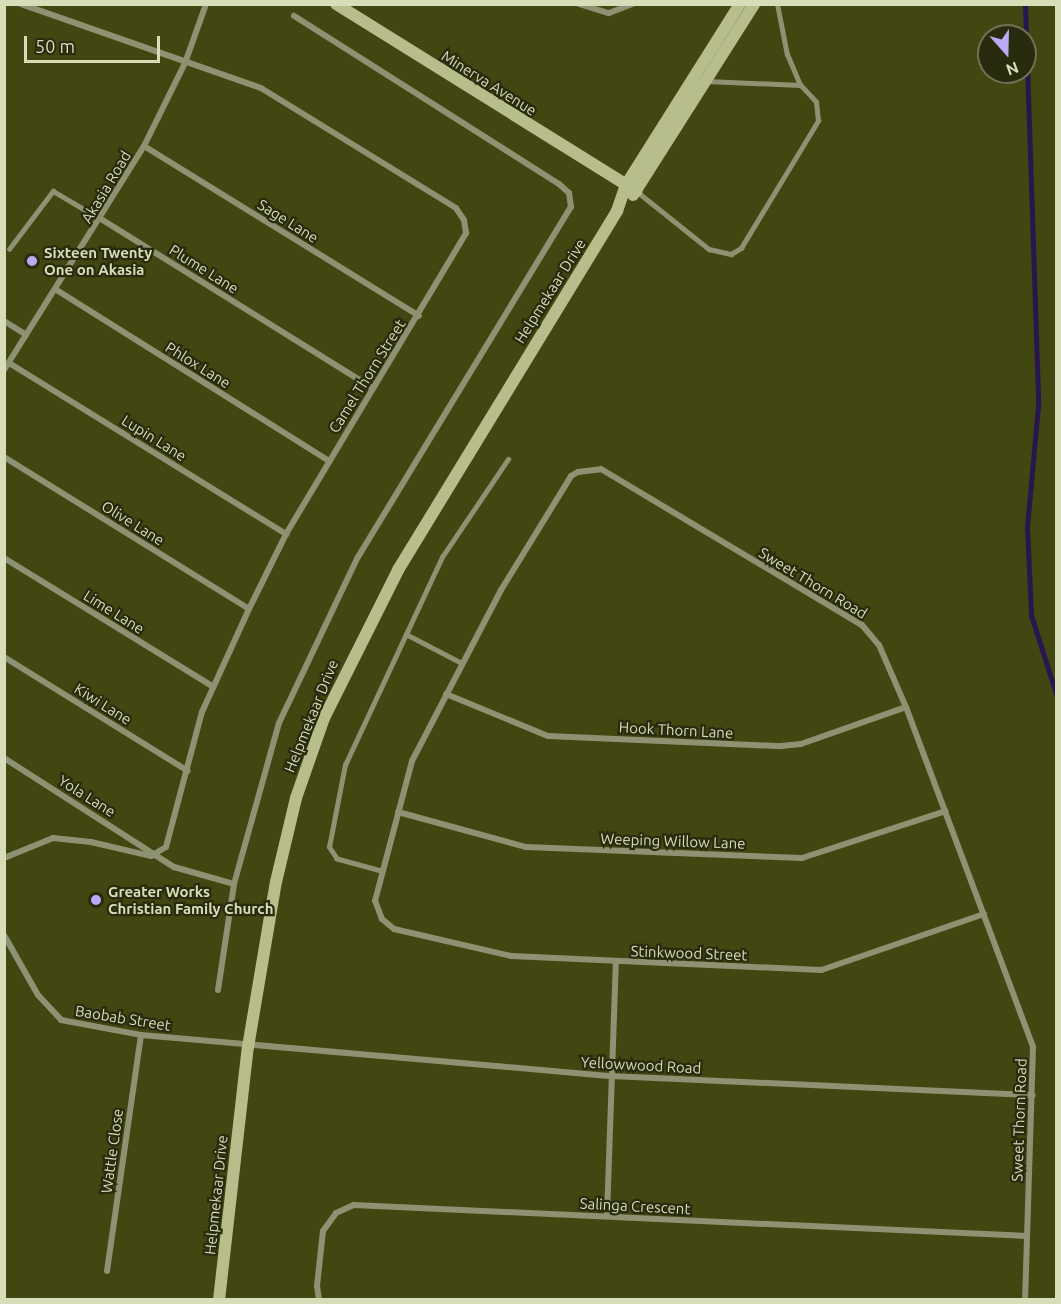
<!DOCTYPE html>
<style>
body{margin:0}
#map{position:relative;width:1061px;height:1304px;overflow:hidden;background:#424610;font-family:Ubuntu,sans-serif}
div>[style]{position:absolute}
.stream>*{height:5px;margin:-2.5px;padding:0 2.5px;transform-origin:2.5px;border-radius:2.5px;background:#291650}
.lane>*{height:4.5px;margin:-2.25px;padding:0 2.25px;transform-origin:2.25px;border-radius:2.25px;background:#8e9272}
.street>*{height:6px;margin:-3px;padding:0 3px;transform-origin:3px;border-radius:3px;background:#8e9272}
.secondary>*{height:12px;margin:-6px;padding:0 6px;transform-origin:6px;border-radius:6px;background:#b8be8b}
.dots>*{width:16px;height:16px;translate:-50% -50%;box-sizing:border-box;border:3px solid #292b0e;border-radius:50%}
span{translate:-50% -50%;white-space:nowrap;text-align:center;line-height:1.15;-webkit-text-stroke:4.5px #292b0e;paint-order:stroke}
.street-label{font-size:15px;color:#d7dcb9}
.poi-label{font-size:15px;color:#d7dcb9;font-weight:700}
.left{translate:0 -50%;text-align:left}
.frame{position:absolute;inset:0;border:6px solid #d7dcb9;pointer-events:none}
.north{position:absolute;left:977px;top:24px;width:60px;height:60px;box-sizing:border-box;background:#292b0e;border:2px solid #6f7252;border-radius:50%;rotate:160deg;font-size:16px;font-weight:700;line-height:24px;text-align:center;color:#d7dcb9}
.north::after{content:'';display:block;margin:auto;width:21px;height:27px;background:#baaaf6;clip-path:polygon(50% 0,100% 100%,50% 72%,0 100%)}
.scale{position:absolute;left:24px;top:36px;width:136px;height:27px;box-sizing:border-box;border:3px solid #d7dcb9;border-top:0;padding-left:8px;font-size:18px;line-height:21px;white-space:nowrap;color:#d7dcb9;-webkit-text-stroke:4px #292b0e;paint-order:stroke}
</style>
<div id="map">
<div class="stream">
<div style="left:1025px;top:4px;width:402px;rotate:88.1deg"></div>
<div style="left:1038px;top:406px;width:121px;rotate:95.2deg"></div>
<div style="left:1027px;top:526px;width:89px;rotate:87.4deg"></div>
<div style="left:1031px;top:615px;width:83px;rotate:72.4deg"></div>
</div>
<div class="lane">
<div style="left:706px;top:81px;width:94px;rotate:2.4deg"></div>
<div style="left:639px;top:193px;width:90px;rotate:38.7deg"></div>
<div style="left:709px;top:249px;width:23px;rotate:13deg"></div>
<div style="left:731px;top:254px;width:12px;rotate:-31deg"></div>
<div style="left:741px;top:248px;width:149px;rotate:-58.8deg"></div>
<div style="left:818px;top:121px;width:19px;rotate:-96deg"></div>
<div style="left:816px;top:102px;width:23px;rotate:-133deg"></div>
<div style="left:800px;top:85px;width:33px;rotate:-113deg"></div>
<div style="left:787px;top:55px;width:52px;rotate:-101.1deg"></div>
<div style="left:9px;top:249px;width:73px;rotate:-52.8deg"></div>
<div style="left:53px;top:191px;width:56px;rotate:30.3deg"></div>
<div style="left:406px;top:634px;width:63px;rotate:27.4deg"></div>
<div style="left:381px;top:871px;width:46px;rotate:-164.7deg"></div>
<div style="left:337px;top:859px;width:14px;rotate:-124deg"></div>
<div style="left:329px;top:847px;width:84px;rotate:-79deg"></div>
<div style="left:345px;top:765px;width:230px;rotate:-65deg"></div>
<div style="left:442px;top:557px;width:118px;rotate:-56deg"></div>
</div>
<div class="street">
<div style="left:579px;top:4px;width:31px;rotate:17deg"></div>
<div style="left:609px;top:13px;width:25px;rotate:-21deg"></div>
<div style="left:144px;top:146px;width:323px;rotate:31.7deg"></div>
<div style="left:101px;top:219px;width:320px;rotate:31.9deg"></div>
<div style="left:55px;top:289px;width:324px;rotate:32.1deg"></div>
<div style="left:4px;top:321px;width:26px;rotate:32deg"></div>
<div style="left:9px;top:363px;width:326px;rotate:31.7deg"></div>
<div style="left:4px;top:370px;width:264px;rotate:-58deg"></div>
<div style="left:144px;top:146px;width:93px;rotate:-63.7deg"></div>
<div style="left:185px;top:63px;width:63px;rotate:-70.4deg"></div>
<div style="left:4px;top:457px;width:288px;rotate:31.8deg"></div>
<div style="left:4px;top:558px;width:244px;rotate:31.6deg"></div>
<div style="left:4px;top:657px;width:216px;rotate:31.8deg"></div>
<div style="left:446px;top:694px;width:110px;rotate:22.4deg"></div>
<div style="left:548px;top:736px;width:233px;rotate:2.5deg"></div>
<div style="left:781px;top:746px;width:20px;rotate:-6deg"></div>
<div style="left:801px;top:744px;width:111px;rotate:-19.4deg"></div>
<div style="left:4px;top:758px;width:202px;rotate:32.7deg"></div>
<div style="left:174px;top:867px;width:62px;rotate:15.8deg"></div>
<div style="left:398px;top:812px;width:133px;rotate:15.3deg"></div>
<div style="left:526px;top:847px;width:276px;rotate:2.3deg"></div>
<div style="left:802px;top:858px;width:151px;rotate:-18.1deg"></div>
<div style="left:4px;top:858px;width:53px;rotate:-22.2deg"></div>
<div style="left:53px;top:838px;width:38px;rotate:6deg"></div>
<div style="left:91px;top:842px;width:62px;rotate:13.1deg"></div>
<div style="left:151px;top:856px;width:17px;rotate:-31deg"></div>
<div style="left:166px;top:847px;width:140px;rotate:-75.1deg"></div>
<div style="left:202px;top:712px;width:113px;rotate:-65.5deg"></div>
<div style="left:249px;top:609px;width:84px;rotate:-63.7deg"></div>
<div style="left:286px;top:534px;width:351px;rotate:-59.1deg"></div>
<div style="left:466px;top:233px;width:13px;rotate:-99deg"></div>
<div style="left:464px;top:220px;width:14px;rotate:-124deg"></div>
<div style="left:456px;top:208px;width:229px;rotate:-148.4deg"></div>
<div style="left:261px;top:88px;width:254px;rotate:-160.7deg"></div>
<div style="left:984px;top:914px;width:172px;rotate:161deg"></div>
<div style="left:821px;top:970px;width:310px;rotate:-177.4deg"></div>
<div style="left:511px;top:956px;width:120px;rotate:-167deg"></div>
<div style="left:394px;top:929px;width:16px;rotate:-140deg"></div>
<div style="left:382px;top:919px;width:19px;rotate:-111deg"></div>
<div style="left:375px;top:901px;width:145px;rotate:-75.2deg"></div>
<div style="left:412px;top:761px;width:193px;rotate:-62.5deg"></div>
<div style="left:501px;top:590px;width:134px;rotate:-58.4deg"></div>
<div style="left:571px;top:476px;width:8px;rotate:-30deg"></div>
<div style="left:578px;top:472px;width:23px;rotate:-7deg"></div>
<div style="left:601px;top:469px;width:304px;rotate:30.9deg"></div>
<div style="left:862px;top:625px;width:26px;rotate:50deg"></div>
<div style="left:879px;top:645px;width:68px;rotate:66.5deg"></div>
<div style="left:906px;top:707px;width:363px;rotate:69.5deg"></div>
<div style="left:1033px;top:1047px;width:253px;rotate:91.8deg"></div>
<div style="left:4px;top:935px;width:69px;rotate:60.5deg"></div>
<div style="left:38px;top:995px;width:34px;rotate:47deg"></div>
<div style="left:61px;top:1020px;width:81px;rotate:10.6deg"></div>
<div style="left:141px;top:1035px;width:472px;rotate:5deg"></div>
<div style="left:611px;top:1076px;width:422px;rotate:2.6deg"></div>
<div style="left:218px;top:990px;width:107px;rotate:-81.4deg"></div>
<div style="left:234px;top:884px;width:167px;rotate:-74.4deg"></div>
<div style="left:279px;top:723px;width:184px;rotate:-64.6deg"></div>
<div style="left:358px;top:557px;width:410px;rotate:-58.7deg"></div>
<div style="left:571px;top:207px;width:14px;rotate:-98deg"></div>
<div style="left:569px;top:193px;width:13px;rotate:-138deg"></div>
<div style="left:559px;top:184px;width:314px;rotate:-147.6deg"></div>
<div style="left:607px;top:1216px;width:254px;rotate:-88deg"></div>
<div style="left:107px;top:1271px;width:238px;rotate:-81.8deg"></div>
<div style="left:319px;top:1300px;width:14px;rotate:-98deg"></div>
<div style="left:317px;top:1286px;width:55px;rotate:-83.8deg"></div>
<div style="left:323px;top:1231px;width:22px;rotate:-54deg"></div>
<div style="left:336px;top:1213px;width:20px;rotate:-24deg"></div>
<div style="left:354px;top:1205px;width:673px;rotate:2.64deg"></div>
</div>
<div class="secondary">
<div style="left:336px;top:4px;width:354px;rotate:31.9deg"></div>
<div style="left:633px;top:195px;width:226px;rotate:-57.6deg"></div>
<div style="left:219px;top:1300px;width:255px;rotate:-83.5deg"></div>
<div style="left:248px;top:1047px;width:167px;rotate:-80.4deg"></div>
<div style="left:276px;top:882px;width:86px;rotate:-76.6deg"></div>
<div style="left:296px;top:798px;width:85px;rotate:-70.7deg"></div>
<div style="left:324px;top:718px;width:165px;rotate:-63.4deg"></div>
<div style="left:398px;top:570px;width:421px;rotate:-58.6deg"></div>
<div style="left:617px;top:211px;width:28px;rotate:-71deg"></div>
<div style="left:626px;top:185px;width:214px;rotate:-57.8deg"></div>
</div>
<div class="dots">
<div style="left:32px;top:261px;background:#baaaf6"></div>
<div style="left:96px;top:900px;background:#baaaf6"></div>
</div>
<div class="street-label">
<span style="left:489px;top:83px;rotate:32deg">Minerva Avenue</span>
<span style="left:106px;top:187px;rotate:-59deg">Akasia Road</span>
<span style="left:288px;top:221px;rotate:32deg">Sage Lane</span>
<span style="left:204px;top:269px;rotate:32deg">Plume Lane</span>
<span style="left:550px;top:291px;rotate:-58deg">Helpmekaar Drive</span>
<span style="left:198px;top:365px;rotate:32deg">Phlox Lane</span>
<span style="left:367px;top:376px;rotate:-58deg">Camel Thorn Street</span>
<span style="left:154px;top:438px;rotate:32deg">Lupin Lane</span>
<span style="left:133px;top:523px;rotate:32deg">Olive Lane</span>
<span style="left:813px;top:583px;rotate:31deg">Sweet Thorn Road</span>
<span style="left:114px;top:612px;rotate:32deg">Lime Lane</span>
<span style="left:103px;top:704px;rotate:32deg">Kiwi Lane</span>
<span style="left:311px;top:716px;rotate:-68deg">Helpmekaar Drive</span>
<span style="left:676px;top:730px;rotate:3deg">Hook Thorn Lane</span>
<span style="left:87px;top:796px;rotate:32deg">Yola Lane</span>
<span style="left:673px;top:841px;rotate:2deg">Weeping Willow Lane</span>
<span style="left:689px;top:953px;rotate:2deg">Stinkwood Street</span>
<span style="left:123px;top:1018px;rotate:9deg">Baobab Street</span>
<span style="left:641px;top:1065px;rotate:3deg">Yellowwood Road</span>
<span style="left:1019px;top:1120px;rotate:-88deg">Sweet Thorn Road</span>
<span style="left:112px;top:1151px;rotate:-82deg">Wattle Close</span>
<span style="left:216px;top:1195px;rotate:-84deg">Helpmekaar Drive</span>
<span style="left:635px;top:1206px;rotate:3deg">Salinga Crescent</span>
</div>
<div class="poi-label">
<span class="left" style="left:44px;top:261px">Sixteen Twenty<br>One on Akasia</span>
<span class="left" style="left:108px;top:900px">Greater Works<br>Christian Family Church</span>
</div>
<div class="frame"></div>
<div class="north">N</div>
<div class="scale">50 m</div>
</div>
